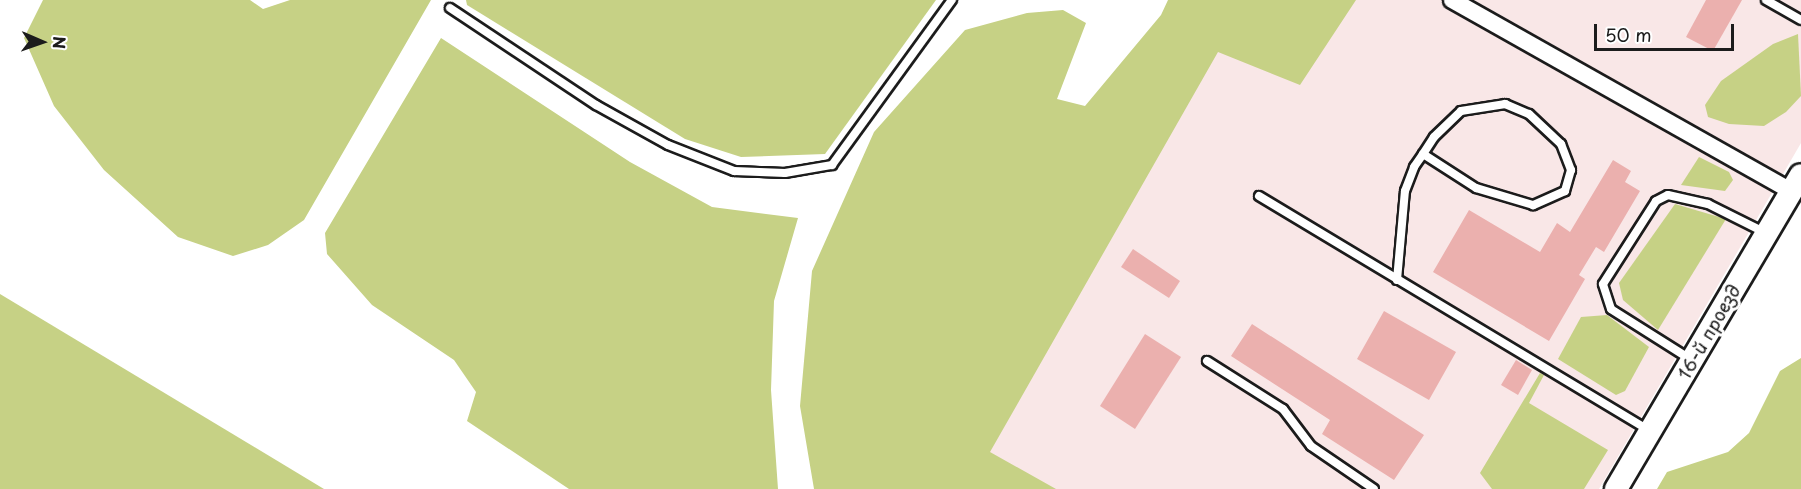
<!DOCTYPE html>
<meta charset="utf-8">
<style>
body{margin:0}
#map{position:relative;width:1801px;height:489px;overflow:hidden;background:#fff;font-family:"Playpen Sans",sans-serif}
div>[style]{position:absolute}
.built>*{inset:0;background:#f9e7e7}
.green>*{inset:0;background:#c6d185}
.building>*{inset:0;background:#ebb0ae}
.roads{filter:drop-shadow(2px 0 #1c1c1c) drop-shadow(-2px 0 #1c1c1c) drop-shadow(0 2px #1c1c1c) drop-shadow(0 -2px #1c1c1c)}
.lane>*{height:8px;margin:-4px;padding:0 4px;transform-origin:4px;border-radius:4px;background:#fff}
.street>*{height:16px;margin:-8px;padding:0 8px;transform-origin:8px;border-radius:8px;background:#fff}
.secondary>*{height:22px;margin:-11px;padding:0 11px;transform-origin:11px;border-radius:11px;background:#fff}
span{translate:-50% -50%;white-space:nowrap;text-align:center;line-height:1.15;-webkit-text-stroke:6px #fff;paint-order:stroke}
.street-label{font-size:18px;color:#1c1c1c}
.north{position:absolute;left:12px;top:12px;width:60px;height:60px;-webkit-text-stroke:4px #fff;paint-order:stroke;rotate:92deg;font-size:16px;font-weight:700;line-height:24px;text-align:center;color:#1c1c1c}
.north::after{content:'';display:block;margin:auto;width:21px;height:27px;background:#1c1c1c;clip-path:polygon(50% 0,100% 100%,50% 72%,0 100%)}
.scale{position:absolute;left:1594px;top:24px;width:140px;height:27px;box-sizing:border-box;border:3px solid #1c1c1c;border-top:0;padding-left:8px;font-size:18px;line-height:21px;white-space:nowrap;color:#1c1c1c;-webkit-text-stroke:4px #fff;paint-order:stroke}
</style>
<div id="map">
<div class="built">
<div style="clip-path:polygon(1210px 0,1801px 0,1801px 143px,1599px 489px,1022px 489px,951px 449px)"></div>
</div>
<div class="green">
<div style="clip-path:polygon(43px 0,250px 0,263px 9px,290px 0,431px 0,304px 220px,268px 245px,233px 256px,178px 237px,104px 170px,54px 106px,24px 38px)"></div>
<div style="clip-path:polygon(466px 0,936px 0,825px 154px,741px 157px,685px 139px,467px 5px)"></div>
<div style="clip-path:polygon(1168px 0,1356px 0,1300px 85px,1218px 52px,990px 452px,1056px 489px,814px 489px,800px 406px,812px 271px,874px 132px,965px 30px,1027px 13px,1063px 10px,1086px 23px,1057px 99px,1085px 106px,1161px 15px)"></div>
<div style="clip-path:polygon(1798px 34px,1801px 96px,1786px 112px,1764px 126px,1729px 124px,1708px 117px,1705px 105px,1721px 81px,1773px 44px)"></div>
<div style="clip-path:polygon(441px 38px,630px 162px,712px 207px,798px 218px,774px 301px,771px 390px,778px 489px,569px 489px,467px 421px,476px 392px,454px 360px,372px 305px,327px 254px,325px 233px)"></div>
<div style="clip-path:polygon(1699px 157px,1729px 172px,1733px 180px,1725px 191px,1681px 185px)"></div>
<div style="clip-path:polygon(1675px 204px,1726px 219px,1658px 330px,1623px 300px,1619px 283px)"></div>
<div style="clip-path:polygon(0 294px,324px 489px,0 489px)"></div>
<div style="clip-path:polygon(1607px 315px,1649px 347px,1625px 391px,1616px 395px,1558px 359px,1581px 317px)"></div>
<div style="clip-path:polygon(1801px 358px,1801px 489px,1657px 489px,1667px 472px,1728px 452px,1749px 433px,1780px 371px)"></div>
<div style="clip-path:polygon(1540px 373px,1544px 375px,1529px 403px,1608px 450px,1584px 489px,1492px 489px,1480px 473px)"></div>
</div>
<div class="building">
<div style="clip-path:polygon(1706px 0,1742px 0,1713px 51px,1686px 37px)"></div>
<div style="clip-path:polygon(1613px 160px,1631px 171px,1625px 182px,1640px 191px,1604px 252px,1596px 247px,1579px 275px,1585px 279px,1549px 341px,1433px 272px,1469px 210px,1540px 252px,1557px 223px,1570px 232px)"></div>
<div style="clip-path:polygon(1133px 249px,1180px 281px,1169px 298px,1121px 267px)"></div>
<div style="clip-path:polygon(1384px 311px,1456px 352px,1429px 400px,1357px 359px)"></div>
<div style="clip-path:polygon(1252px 324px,1424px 435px,1394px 480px,1322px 434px,1330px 420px,1231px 356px)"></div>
<div style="clip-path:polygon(1145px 334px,1181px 357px,1135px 429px,1100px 406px)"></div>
<div style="clip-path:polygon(1516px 360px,1532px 370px,1518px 395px,1501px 385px)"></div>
</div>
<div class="roads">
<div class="lane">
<div style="left:1766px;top:0;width:40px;rotate:29.7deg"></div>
<div style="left:450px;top:8px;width:175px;rotate:33.6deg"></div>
<div style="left:596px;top:105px;width:82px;rotate:29.1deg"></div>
<div style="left:668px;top:145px;width:71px;rotate:21.5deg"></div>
<div style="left:734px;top:171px;width:51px;rotate:2.2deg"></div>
<div style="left:785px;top:173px;width:48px;rotate:-9.7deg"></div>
<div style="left:832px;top:165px;width:204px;rotate:-54deg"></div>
<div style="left:1259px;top:196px;width:456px;rotate:31deg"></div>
<div style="left:1397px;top:280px;width:89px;rotate:-84.9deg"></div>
<div style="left:1405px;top:191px;width:26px;rotate:-69deg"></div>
<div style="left:1414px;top:167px;width:16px;rotate:-55deg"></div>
<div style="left:1423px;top:154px;width:20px;rotate:-57deg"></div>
<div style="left:1434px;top:137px;width:37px;rotate:-44deg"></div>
<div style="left:1461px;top:111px;width:45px;rotate:-9deg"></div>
<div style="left:1505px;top:104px;width:26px;rotate:23deg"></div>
<div style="left:1529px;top:114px;width:44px;rotate:43.2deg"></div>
<div style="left:1561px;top:144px;width:28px;rotate:69deg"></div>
<div style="left:1571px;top:170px;width:22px;rotate:106deg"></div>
<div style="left:1565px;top:191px;width:35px;rotate:156deg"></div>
<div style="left:1533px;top:205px;width:59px;rotate:-163.4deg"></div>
<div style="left:1476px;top:188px;width:63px;rotate:-147.3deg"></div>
<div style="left:1690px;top:359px;width:93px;rotate:-147.7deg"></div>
<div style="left:1611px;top:309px;width:26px;rotate:-108deg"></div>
<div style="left:1603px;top:284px;width:98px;rotate:-57.4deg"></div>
<div style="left:1656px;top:201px;width:13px;rotate:-27deg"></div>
<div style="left:1668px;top:195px;width:41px;rotate:12.7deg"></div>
<div style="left:1708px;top:204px;width:65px;rotate:26.6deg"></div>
<div style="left:1207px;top:361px;width:90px;rotate:32.3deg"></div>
<div style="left:1283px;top:409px;width:46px;rotate:52.9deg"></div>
<div style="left:1311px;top:446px;width:76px;rotate:34.3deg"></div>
</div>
<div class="street">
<div style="left:1452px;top:0;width:389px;rotate:29.4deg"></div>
</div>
<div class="secondary">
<div style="left:1616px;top:489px;width:364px;rotate:-59.5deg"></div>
</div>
</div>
<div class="street-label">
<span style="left:1709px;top:332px;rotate:-60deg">16-й проезд</span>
</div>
<div class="north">N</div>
<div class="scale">50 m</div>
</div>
